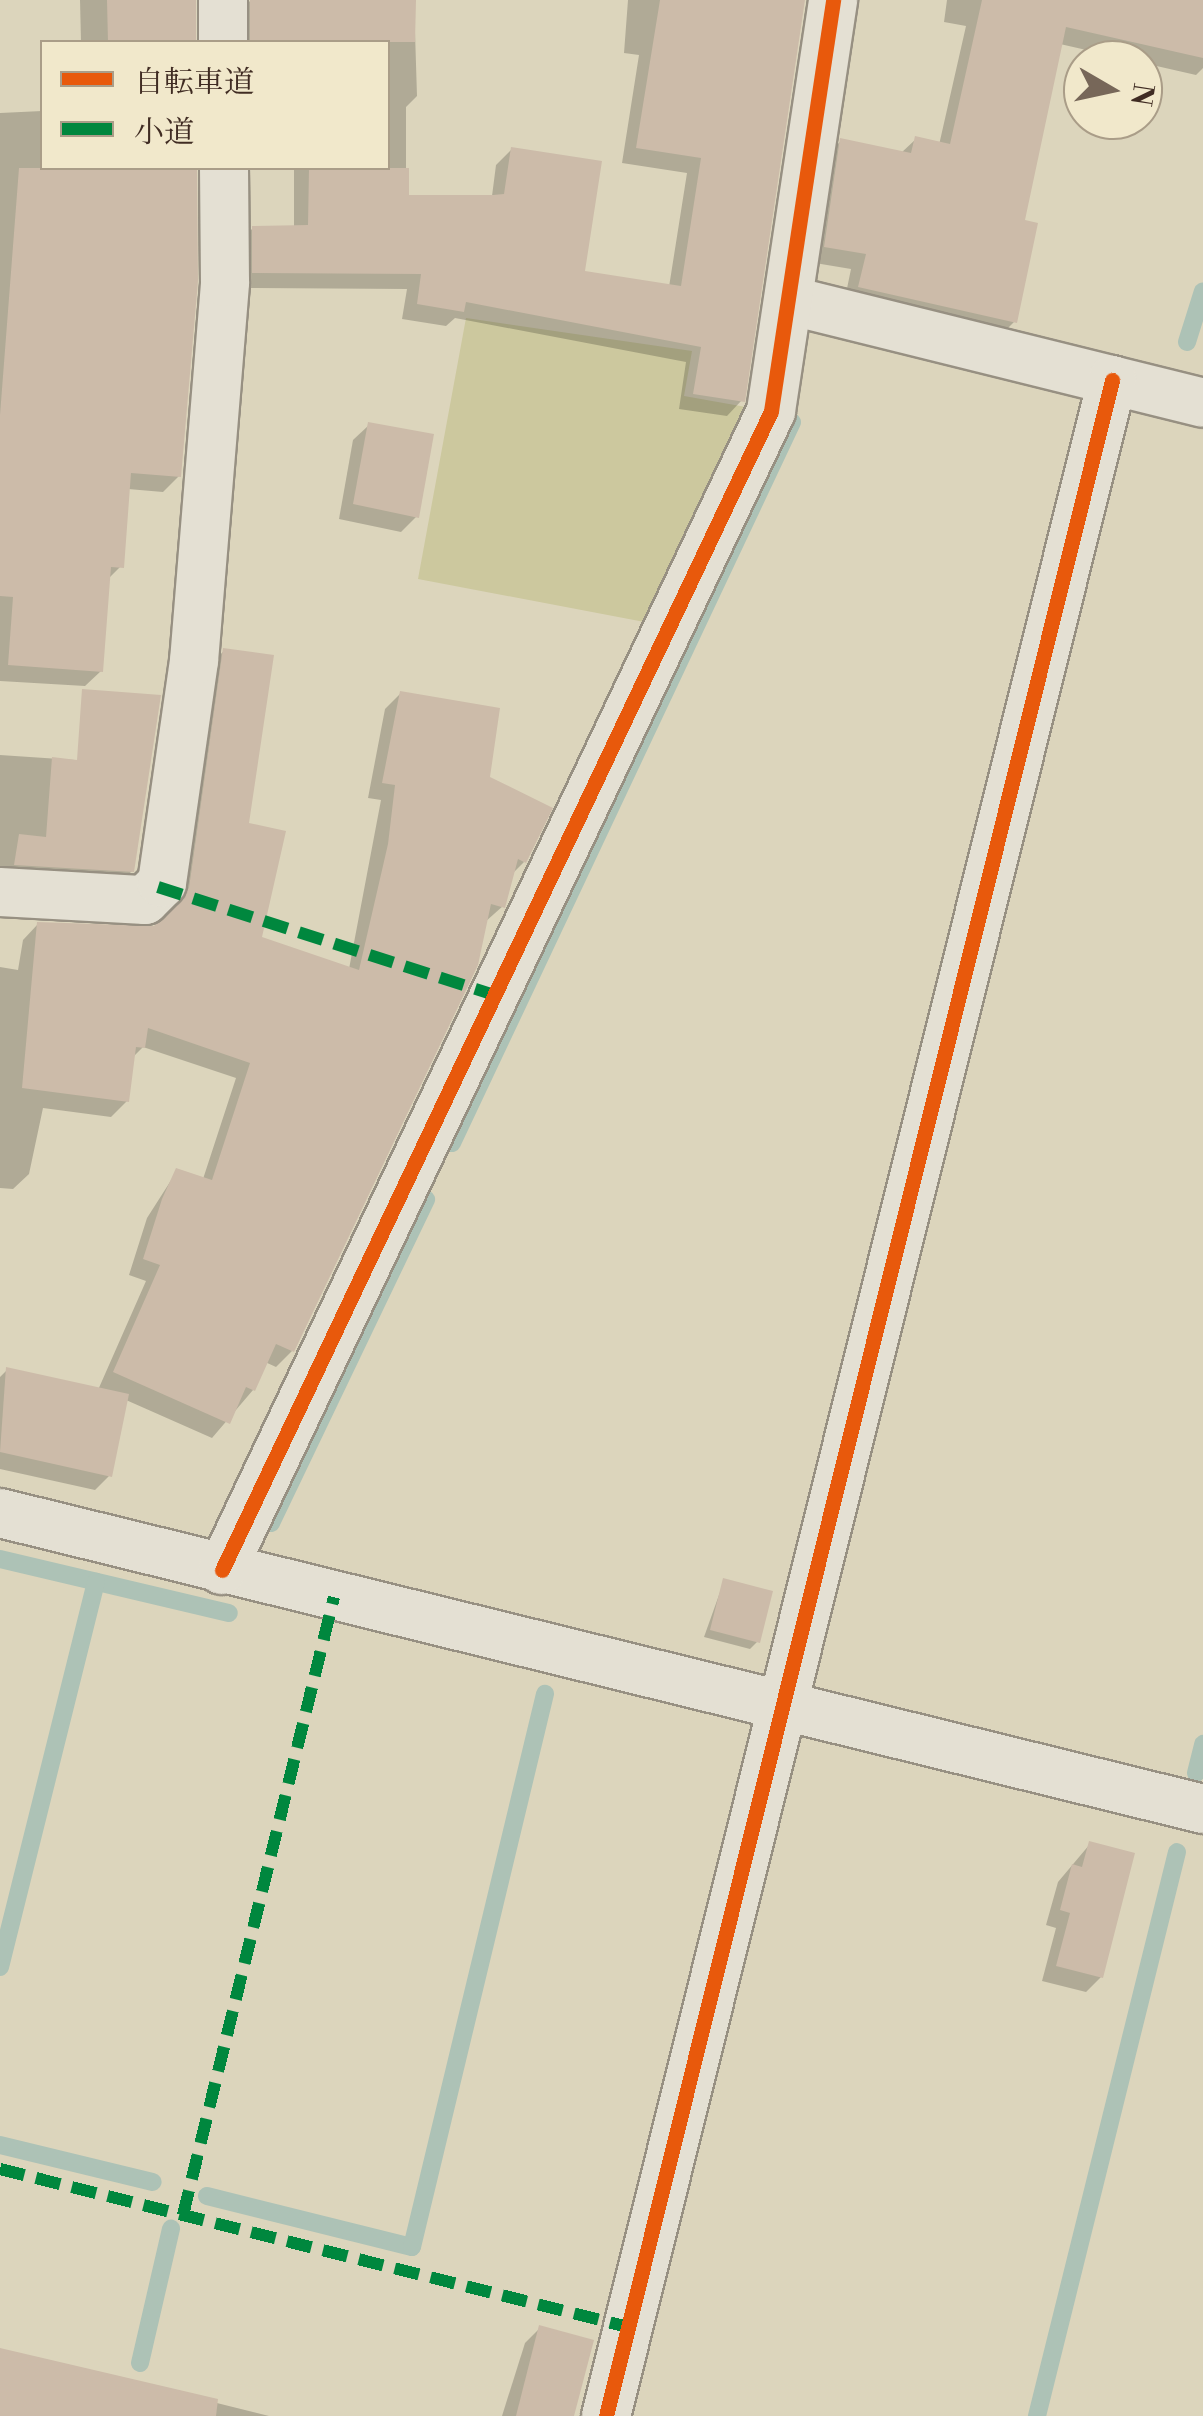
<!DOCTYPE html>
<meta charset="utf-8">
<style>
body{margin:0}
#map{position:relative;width:1203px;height:2416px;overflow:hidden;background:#dcd5bc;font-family:"Libre Bodoni","Noto Serif JP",serif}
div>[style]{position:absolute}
.green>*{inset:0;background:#ccc89e}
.shadow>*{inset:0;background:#0003}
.stream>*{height:18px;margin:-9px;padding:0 9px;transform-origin:9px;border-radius:9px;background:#adc2b6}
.building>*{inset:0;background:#ccbba9}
.roads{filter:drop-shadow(2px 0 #979082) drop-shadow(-2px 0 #979082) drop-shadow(0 2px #979082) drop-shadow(0 -2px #979082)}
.street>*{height:48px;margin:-24px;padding:0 24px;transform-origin:24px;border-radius:24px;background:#e4e0d3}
.quiet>*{height:12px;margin-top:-6px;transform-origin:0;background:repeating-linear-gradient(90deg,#00873e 0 25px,transparent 0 37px)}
.cycleway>*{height:15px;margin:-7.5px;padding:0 7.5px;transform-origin:7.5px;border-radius:7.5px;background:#e8590c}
span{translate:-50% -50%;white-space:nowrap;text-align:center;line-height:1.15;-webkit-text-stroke:10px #f1e8cb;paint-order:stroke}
.legend{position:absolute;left:40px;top:40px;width:350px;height:130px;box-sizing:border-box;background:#f1e8cb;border:2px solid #aa9d88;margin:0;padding:12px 18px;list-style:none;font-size:30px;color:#402c23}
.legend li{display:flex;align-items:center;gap:20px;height:50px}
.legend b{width:50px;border:2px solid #aa9d88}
.north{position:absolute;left:1063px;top:40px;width:100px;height:100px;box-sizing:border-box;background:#f1e8cb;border:2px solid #aa9d88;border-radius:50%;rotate:99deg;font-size:28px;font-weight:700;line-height:40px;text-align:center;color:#402c23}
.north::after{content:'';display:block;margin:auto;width:35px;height:45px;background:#776759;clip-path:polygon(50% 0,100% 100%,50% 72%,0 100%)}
</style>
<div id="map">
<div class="green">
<div style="clip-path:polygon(466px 318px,692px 351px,684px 396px,757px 409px,655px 624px,418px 579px)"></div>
</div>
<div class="shadow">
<div style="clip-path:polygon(80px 0,194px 0,193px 42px,81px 42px)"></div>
<div style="clip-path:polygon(251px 0,414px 0,417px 96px,406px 107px,406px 197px,492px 196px,496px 165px,512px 149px,582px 273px,669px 287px,687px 173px,622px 163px,639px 55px,624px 53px,628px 0,803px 0,742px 400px,727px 416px,679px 409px,686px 362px,455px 318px,446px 326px,402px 319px,407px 289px,238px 288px,237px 244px,253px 228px,294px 228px,294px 168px,388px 168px,388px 42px,235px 42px,235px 16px)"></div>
<div style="clip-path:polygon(947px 0,1203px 0,1203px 68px,1196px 75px,1060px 44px,1022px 222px,1015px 321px,999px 337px,844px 303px,851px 269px,809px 262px,825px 156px,841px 141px,901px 153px,916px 139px,939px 145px,966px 26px,944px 22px)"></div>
<div style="clip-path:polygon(42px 111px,42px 168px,194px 168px,195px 281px,179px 476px,163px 492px,128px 489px,121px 566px,107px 580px,101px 671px,85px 686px,0 681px,0 113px)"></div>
<div style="clip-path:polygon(369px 425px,416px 517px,401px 532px,339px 519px,353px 440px)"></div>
<div style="clip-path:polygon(224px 651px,259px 938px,349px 969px,381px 800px,368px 798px,385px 709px,401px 693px,487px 778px,524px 862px,511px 875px,503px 906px,485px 922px,292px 1351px,276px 1367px,265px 1362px,253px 1390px,212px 1438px,126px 1400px,109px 1476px,95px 1490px,0 1469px,0 1377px,7px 1370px,98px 1390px,146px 1281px,129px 1275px,147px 1218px,177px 1171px,203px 1179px,236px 1078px,143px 1047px,132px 1058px,127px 1101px,111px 1117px,43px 1108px,29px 1174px,13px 1189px,0 1188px,0 967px,18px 970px,23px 940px,38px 924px,155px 928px,174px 905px,208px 666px)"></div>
<div style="clip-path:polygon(0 755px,149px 765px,132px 871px,112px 890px,0 886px)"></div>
<div style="clip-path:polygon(724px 1581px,758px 1641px,750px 1649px,704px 1637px)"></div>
<div style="clip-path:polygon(1090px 1844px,1101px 1977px,1086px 1992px,1042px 1981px,1056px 1928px,1046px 1925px,1058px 1882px)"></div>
<div style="clip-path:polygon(540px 2328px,573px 2416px,502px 2416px,525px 2343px)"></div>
<div style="clip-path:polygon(0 2349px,269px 2416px,0 2416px)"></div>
</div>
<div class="stream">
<div style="left:1187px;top:342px;width:53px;rotate:-72.6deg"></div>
<div style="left:452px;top:1143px;width:797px;rotate:-64.75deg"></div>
<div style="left:271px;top:1523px;width:359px;rotate:-64.4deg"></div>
<div style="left:0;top:1559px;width:235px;rotate:13.3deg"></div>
<div style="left:1196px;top:1773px;width:30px;rotate:-76deg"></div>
<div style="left:0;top:1967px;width:397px;rotate:-76deg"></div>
<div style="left:0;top:2145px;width:157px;rotate:13.6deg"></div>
<div style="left:207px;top:2196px;width:211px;rotate:14deg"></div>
<div style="left:412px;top:2247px;width:569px;rotate:-76.48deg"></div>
<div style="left:140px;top:2363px;width:138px;rotate:-77deg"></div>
<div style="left:1037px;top:2416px;width:581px;rotate:-76.06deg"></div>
</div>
<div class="building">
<div style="clip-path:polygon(107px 0,196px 0,196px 42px,108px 42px)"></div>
<div style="clip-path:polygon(250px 0,416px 0,415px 42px,250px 42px)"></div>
<div style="clip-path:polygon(660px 0,805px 0,745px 402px,693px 394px,701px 347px,466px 302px,464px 312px,417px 304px,421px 274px,252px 273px,252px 226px,308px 225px,309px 168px,409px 168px,409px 195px,493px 195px,504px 194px,511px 147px,602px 161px,585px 271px,681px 286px,701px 158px,636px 148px)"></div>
<div style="clip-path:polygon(982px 0,1203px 0,1203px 58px,1066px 27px,1025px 220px,1038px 223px,1017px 323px,858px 287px,866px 254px,824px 247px,840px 138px,911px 153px,915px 136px,950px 144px)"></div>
<div style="clip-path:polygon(19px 168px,197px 168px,198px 281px,181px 477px,131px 473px,124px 568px,111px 567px,103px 672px,8px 665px,13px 597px,0 596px,0 415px)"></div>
<div style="clip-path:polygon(368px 422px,434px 434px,419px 518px,353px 504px)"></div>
<div style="clip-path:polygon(223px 648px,274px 655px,249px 823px,286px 831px,262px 937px,359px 970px,388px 844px,395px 785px,382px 783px,400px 691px,500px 708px,490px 777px,553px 808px,526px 863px,518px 859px,505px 908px,491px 904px,478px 965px,294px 1352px,276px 1344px,255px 1391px,246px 1387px,230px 1424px,113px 1372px,160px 1265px,143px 1259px,162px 1199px,176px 1168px,212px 1180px,250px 1063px,148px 1028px,145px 1048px,136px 1047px,129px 1102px,22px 1088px,37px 922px,154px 926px,189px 888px)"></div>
<div style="clip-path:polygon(82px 689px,161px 695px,134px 872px,14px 865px,19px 834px,46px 837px,52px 757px,77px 760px)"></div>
<div style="clip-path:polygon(6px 1367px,129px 1394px,112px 1477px,0 1452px)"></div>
<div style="clip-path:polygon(723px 1578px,773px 1591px,760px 1643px,710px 1630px)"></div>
<div style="clip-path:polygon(1089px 1841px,1135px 1853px,1103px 1978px,1056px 1966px,1070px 1913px,1060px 1910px,1072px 1864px,1082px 1867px)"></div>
<div style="clip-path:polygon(539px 2325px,594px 2340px,574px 2416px,516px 2416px)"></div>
<div style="clip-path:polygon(0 2348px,218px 2399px,216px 2416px,0 2416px)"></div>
</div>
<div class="roads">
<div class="street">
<div style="left:223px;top:0;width:42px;rotate:90deg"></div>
<div style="left:792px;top:301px;width:423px;rotate:13.9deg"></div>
<div style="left:0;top:892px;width:145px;rotate:3.2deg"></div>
<div style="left:145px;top:900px;width:24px;rotate:-45deg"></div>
<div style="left:162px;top:883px;width:224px;rotate:-81.8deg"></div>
<div style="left:194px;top:661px;width:380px;rotate:-85.3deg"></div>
<div style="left:225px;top:282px;width:114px;rotate:-90.5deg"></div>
<div style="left:0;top:1513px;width:1239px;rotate:13.82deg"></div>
<div style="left:222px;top:1570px;width:1282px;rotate:-64.65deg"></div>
<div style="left:771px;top:411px;width:416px;rotate:-81.4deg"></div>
<div style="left:606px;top:2416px;width:2098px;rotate:-76.04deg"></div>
</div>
</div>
<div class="quiet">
<div style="left:158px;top:887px;width:357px;rotate:17.8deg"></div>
<div style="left:0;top:2169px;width:648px;rotate:14.12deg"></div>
<div style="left:183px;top:2215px;width:636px;rotate:-76.27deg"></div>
</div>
<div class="cycleway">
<div style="left:222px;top:1570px;width:1282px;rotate:-64.65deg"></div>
<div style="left:771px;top:411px;width:416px;rotate:-81.4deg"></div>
<div style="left:606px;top:2416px;width:2098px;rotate:-76.04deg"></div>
</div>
<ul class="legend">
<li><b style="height:12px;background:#e8590c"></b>自転車道</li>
<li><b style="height:12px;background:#00873e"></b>小道</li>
</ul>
<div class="north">N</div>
</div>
